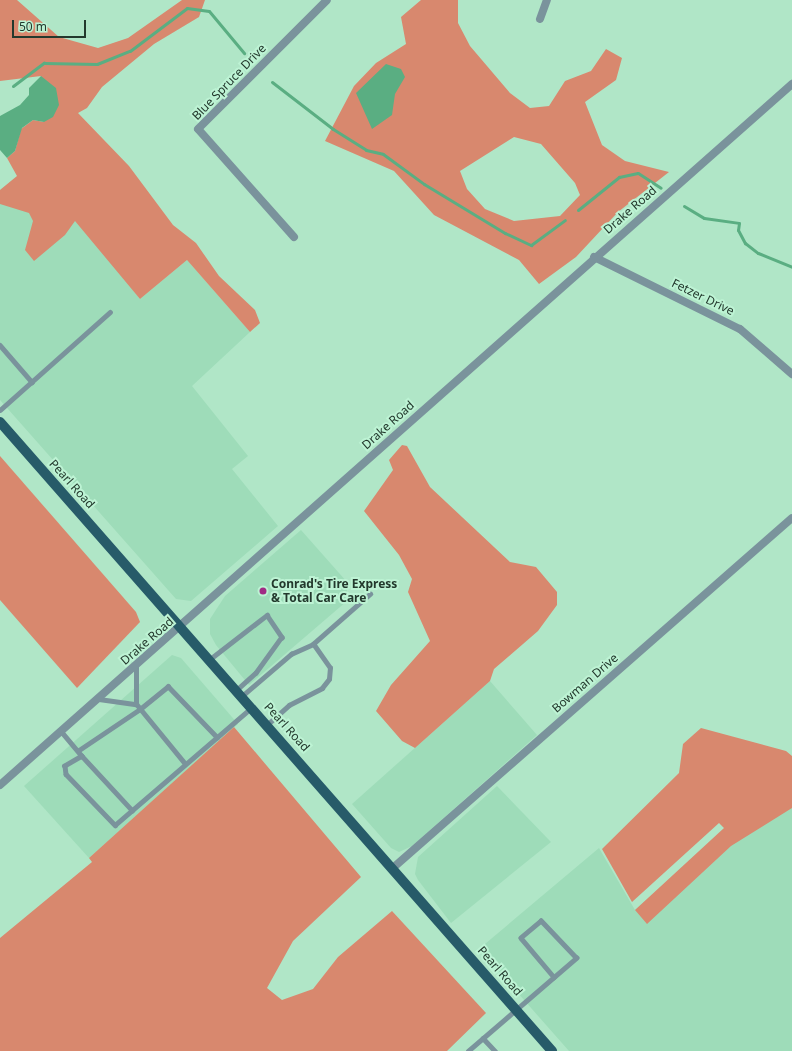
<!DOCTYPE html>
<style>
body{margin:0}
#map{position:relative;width:792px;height:1051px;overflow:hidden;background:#b0e6c7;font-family:"Noto Sans",sans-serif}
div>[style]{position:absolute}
.built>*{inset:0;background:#9edcb9}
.forest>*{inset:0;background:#d8886e}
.water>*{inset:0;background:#5aae82}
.stream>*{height:3px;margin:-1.5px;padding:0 1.5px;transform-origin:1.5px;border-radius:1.5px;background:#5aae82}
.service>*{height:4.5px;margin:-2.25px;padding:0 2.25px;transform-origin:2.25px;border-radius:2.25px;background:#7a939c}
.minor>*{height:8px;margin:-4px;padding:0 4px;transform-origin:4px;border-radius:4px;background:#7a939c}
.tertiary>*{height:8px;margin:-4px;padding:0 4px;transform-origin:4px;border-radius:4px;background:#7a939c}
.primary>*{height:10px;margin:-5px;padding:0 5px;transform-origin:5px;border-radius:5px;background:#275b69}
.dots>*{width:11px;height:11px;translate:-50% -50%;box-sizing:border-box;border:2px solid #bdf3d4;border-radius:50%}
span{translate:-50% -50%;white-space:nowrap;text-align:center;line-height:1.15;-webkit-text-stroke:4px #bdf3d4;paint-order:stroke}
.street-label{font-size:12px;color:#23392d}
.poi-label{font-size:12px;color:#23392d;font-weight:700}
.left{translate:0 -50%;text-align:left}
.scale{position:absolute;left:12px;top:20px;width:74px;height:18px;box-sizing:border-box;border:2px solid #23392d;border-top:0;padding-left:5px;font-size:12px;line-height:14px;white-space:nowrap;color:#23392d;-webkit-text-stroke:3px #bdf3d4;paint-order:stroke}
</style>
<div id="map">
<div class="built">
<div style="clip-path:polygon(37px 161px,140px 299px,187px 260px,250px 332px,192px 386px,248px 456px,232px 469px,278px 526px,191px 601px,176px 599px,0 400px,0 190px)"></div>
<div style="clip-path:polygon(301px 530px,347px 582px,347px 601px,249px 685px,216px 645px,210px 634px,210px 619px,225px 596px)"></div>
<div style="clip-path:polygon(172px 655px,181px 658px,238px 724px,89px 858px,24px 786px)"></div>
<div style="clip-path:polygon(490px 681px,537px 735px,412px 846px,399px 852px,391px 848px,352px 804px)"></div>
<div style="clip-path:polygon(792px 770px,792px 1051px,569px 1051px,479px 949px,599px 848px,635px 910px)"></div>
<div style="clip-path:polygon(497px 786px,551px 842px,451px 923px,418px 880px,415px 874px,418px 857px)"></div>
</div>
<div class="forest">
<div style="clip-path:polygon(0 0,17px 0,59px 37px,98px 48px,128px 38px,182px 0,205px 0,199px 17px,154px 44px,102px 87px,87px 108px,78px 113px,129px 166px,173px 225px,196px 243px,219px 276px,255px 310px,260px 323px,250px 332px,187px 260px,140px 299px,75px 221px,65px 235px,34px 261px,25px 250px,33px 221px,29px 213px,0 204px,0 190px,17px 176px,7px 158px,15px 151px,21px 129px,33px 120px,44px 122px,41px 76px,0 81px)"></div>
<div style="clip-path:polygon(evenodd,421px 0,458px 0,458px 23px,470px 46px,510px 93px,530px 108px,549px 106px,565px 81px,591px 71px,606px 49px,622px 58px,616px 80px,585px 102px,602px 145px,625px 161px,669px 172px,618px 212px,576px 257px,539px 284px,519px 260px,434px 215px,394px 171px,325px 141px,354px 86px,376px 63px,406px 44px,401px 17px,421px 0,514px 137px,541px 144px,575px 183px,580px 195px,560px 216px,514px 221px,485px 209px,467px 189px,460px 171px,514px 137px)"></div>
<div style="clip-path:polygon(402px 445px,407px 446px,430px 487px,510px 562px,536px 567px,557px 592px,557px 605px,538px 631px,494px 669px,490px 681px,415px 748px,402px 741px,376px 711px,391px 685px,430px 641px,408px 592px,412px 579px,399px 555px,364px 511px,393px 470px,389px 460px)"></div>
<div style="clip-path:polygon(0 456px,136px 612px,140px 622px,77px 688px,0 600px)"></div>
<div style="clip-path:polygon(234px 727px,361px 877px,293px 941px,267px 988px,282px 1000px,313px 989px,338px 957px,392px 911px,486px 1013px,447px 1051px,0 1051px,0 938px,92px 862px,89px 858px)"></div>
<div style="clip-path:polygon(701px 728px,786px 751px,792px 756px,792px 808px,731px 846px,647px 924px,635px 910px,724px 828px,719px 823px,632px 902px,602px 849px,679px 773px,683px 744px)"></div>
</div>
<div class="water">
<div style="clip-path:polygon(386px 64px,401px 69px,405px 77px,395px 94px,392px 115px,372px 129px,356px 93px)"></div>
<div style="clip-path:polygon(41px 76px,56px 88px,59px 105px,53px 117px,44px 122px,33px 120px,22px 128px,15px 151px,7px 158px,0 150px,0 116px,20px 105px,29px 95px,29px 88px)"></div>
</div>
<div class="stream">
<div style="left:272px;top:82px;width:77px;rotate:37.6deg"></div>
<div style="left:333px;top:129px;width:39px;rotate:32deg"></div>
<div style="left:366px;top:150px;width:17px;rotate:13deg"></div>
<div style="left:383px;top:154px;width:51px;rotate:36.2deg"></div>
<div style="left:424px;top:184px;width:95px;rotate:31.2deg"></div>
<div style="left:505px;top:233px;width:29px;rotate:25deg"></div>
<div style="left:531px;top:245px;width:42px;rotate:-36.3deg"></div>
<div style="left:13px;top:86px;width:39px;rotate:-37deg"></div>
<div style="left:44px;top:63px;width:53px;rotate:1.1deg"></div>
<div style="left:97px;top:64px;width:35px;rotate:-22deg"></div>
<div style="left:130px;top:51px;width:71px;rotate:-37deg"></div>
<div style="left:187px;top:8px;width:22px;rotate:8deg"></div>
<div style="left:209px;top:11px;width:55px;rotate:50.2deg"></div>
<div style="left:684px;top:206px;width:23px;rotate:31deg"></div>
<div style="left:704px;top:218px;width:35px;rotate:8deg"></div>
<div style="left:739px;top:223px;width:7px;rotate:98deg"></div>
<div style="left:738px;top:230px;width:15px;rotate:62deg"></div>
<div style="left:745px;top:243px;width:16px;rotate:38deg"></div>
<div style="left:758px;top:253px;width:37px;rotate:22deg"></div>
<div style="left:578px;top:210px;width:53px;rotate:-38.8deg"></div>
<div style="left:619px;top:177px;width:19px;rotate:-12deg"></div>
<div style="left:638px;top:173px;width:27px;rotate:33deg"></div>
</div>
<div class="service">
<div style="left:0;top:345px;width:49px;rotate:49.1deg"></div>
<div style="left:0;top:410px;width:147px;rotate:-41.7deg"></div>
<div style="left:210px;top:659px;width:72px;rotate:-37.7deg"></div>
<div style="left:267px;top:615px;width:27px;rotate:56deg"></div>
<div style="left:282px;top:637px;width:44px;rotate:125.8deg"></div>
<div style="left:256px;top:673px;width:25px;rotate:138deg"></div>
<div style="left:242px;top:696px;width:65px;rotate:-40.6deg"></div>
<div style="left:291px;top:654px;width:24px;rotate:-24deg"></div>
<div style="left:313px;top:644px;width:76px;rotate:-41.3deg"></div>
<div style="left:99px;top:699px;width:37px;rotate:8deg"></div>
<div style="left:268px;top:724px;width:28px;rotate:-42deg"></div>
<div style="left:289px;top:705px;width:37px;rotate:-27deg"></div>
<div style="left:322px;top:688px;width:11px;rotate:-52deg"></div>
<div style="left:329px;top:679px;width:11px;rotate:-85deg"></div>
<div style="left:330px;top:668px;width:29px;rotate:-125deg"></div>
<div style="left:61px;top:731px;width:33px;rotate:50deg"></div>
<div style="left:82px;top:756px;width:20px;rotate:150deg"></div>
<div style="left:65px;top:766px;width:8px;rotate:83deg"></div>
<div style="left:66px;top:774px;width:71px;rotate:46.1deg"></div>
<div style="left:115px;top:825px;width:179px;rotate:-40.7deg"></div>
<div style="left:79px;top:750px;width:73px;rotate:-33.9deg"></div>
<div style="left:140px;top:709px;width:6px;rotate:-129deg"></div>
<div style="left:136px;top:704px;width:38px;rotate:-90deg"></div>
<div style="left:82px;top:756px;width:74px;rotate:47.2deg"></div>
<div style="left:185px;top:764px;width:71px;rotate:-129.3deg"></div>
<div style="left:140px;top:709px;width:36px;rotate:-39deg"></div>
<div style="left:168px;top:686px;width:71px;rotate:46.1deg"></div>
<div style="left:483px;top:1038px;width:18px;rotate:47deg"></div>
<div style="left:468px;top:1051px;width:143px;rotate:-40.7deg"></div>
<div style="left:576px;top:958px;width:51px;rotate:-133.4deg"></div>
<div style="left:541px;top:921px;width:26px;rotate:140deg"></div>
<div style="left:521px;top:938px;width:51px;rotate:49.8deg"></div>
</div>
<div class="minor">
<div style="left:540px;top:19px;width:20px;rotate:-70deg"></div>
<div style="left:294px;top:237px;width:144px;rotate:-131.6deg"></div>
<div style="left:198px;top:129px;width:182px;rotate:-45deg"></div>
<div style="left:594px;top:257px;width:163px;rotate:26.3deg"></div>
<div style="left:740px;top:329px;width:69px;rotate:40.9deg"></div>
<div style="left:394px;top:867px;width:529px;rotate:-41.25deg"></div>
</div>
<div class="tertiary">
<div style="left:0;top:785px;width:1058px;rotate:-41.51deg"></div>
</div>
<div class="primary">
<div style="left:0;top:422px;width:837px;rotate:48.73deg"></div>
</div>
<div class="dots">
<div style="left:263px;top:591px;background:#a02a84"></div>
</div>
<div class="street-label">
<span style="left:229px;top:82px;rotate:-46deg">Blue Spruce Drive</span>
<span style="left:630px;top:210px;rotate:-41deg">Drake Road</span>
<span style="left:703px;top:297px;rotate:26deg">Fetzer Drive</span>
<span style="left:388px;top:425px;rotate:-42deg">Drake Road</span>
<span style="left:72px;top:484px;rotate:48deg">Pearl Road</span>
<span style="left:147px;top:641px;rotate:-41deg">Drake Road</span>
<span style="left:585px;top:683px;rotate:-41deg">Bowman Drive</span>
<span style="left:287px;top:727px;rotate:48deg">Pearl Road</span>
<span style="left:500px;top:971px;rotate:49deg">Pearl Road</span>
</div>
<div class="poi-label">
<span class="left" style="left:271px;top:591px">Conrad's Tire Express<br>&amp; Total Car Care</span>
</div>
<div class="scale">50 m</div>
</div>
